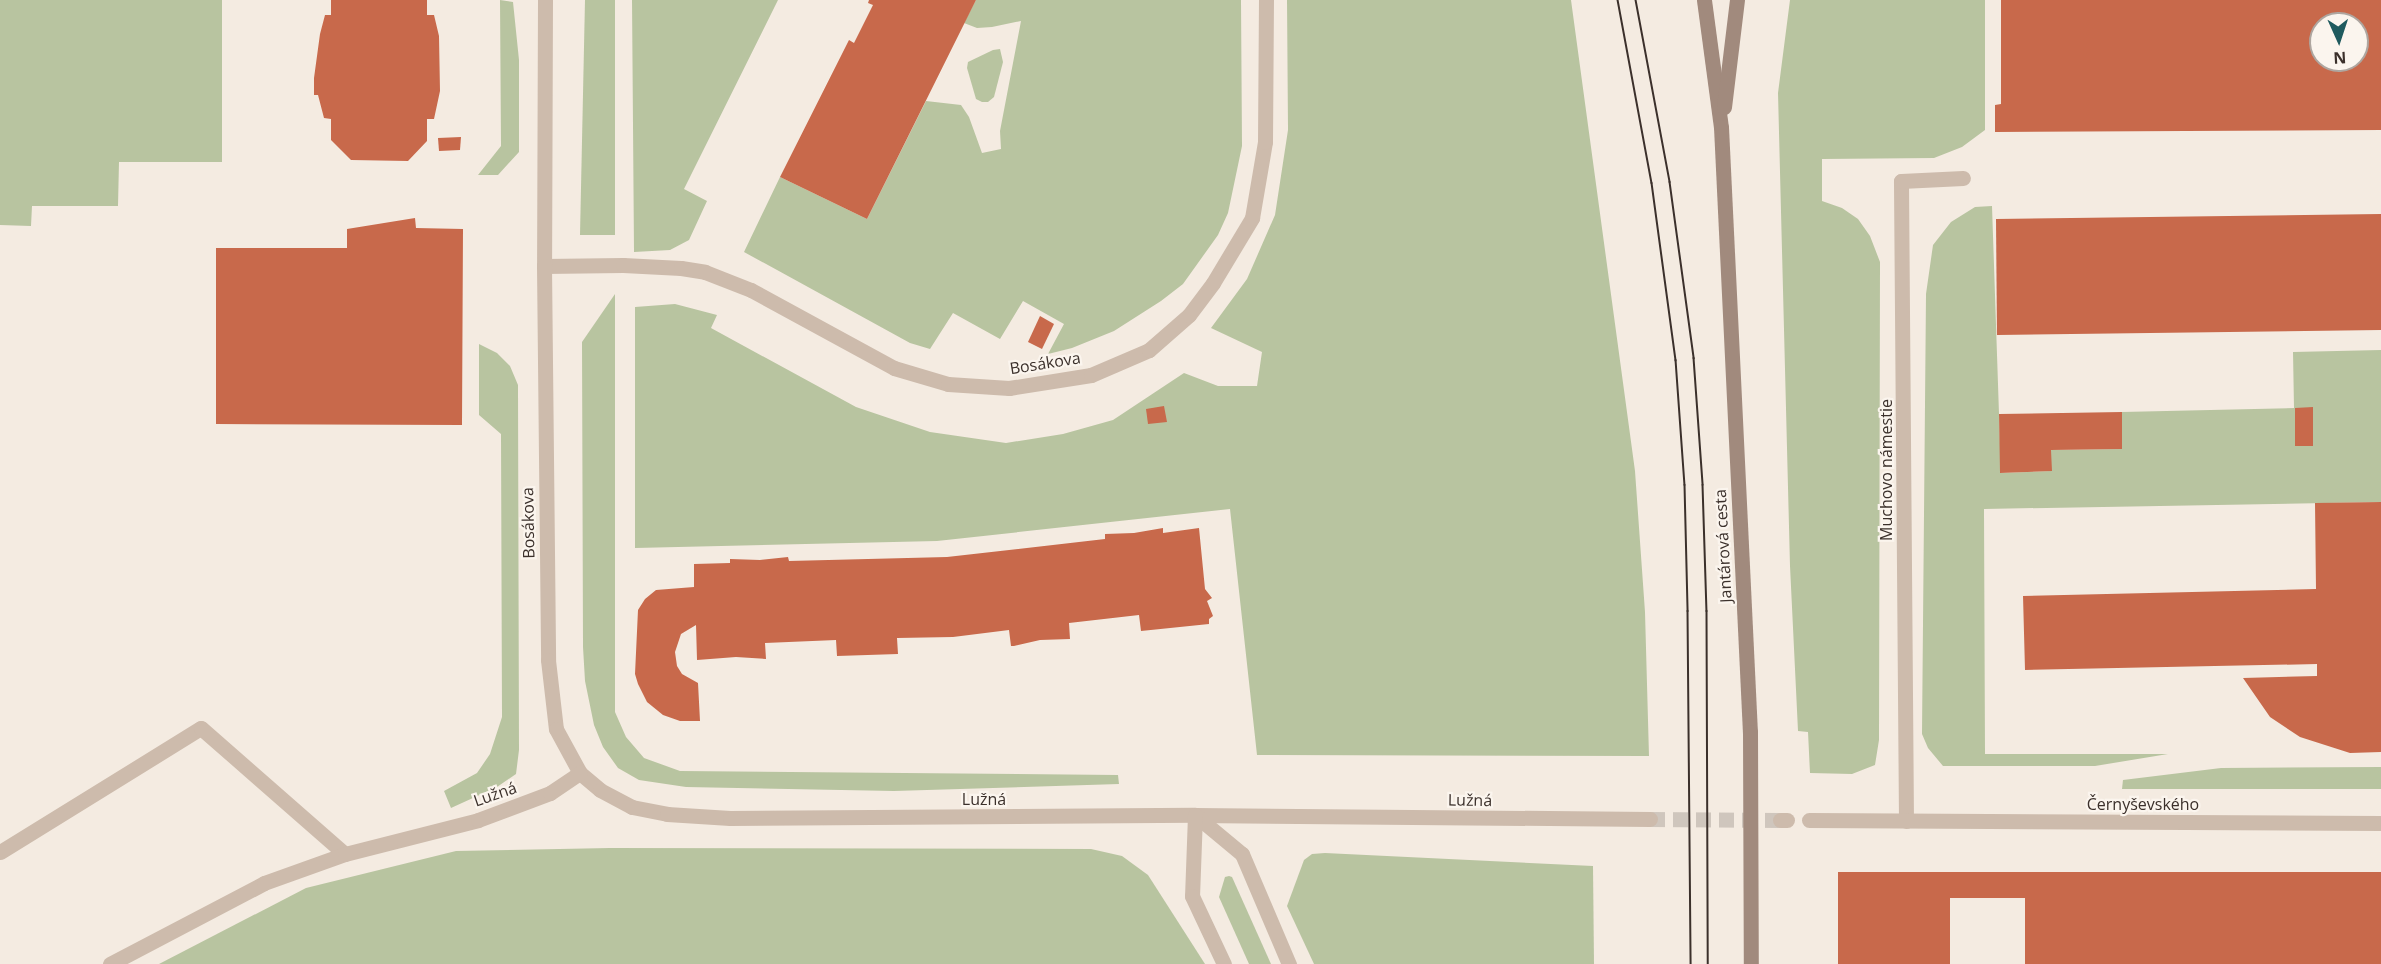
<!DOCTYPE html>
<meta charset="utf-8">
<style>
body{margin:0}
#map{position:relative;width:2381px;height:964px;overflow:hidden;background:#f4ebe1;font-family:"Open Sans",sans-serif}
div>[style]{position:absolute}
.green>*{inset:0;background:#b8c4a0}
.building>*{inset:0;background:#c8694b}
.street-tunnel>*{height:15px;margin-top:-7.5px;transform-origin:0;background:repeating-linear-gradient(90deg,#cfc6bd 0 15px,transparent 0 23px)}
.lane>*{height:15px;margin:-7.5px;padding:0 7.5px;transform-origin:7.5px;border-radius:7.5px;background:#cdbbac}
.street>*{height:15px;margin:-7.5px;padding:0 7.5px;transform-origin:7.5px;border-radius:7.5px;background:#cdbbac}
.secondary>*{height:15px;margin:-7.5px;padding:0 7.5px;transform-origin:7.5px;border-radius:7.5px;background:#a18a7d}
.tram>*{height:1.5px;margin:-0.75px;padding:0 0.75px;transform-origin:0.75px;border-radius:0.75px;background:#3b302b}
.secondary-bridge>*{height:15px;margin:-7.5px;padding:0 7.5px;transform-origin:7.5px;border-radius:7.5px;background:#a18a7d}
span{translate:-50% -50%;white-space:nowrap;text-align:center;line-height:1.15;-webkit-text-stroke:4.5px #fbf5ee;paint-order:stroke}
.street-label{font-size:16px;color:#3b302b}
.north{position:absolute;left:2309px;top:12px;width:60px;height:60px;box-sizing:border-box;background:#fbf5ee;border:2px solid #aea6a0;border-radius:50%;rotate:177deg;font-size:16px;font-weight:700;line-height:24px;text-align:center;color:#3b302b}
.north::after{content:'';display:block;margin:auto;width:21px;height:27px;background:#1f5a5e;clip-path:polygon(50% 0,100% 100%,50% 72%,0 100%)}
</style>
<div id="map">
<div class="green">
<div style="clip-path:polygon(0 0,222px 0,222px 162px,119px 162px,118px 206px,32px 206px,31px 226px,0 225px)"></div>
<div style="clip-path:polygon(500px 0,513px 2px,519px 60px,519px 152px,498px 175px,478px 175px,501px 146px)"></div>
<div style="clip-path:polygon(585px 0,615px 0,615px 235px,580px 235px)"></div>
<div style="clip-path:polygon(632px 0,778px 0,684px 189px,707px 201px,689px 240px,670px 250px,634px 252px)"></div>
<div style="clip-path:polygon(976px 0,1241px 0,1242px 146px,1228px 213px,1218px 235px,1183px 284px,1161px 301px,1114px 331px,1072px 348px,1048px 354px,1064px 324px,1023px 301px,1000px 339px,953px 313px,930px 349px,910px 343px,744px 252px,780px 177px,867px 219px,926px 101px,961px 105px,969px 117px,982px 153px,1001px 149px,1000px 131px,1021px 21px,992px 27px,977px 28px,964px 23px)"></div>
<div style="clip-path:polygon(1287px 0,1571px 0,1635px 471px,1645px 612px,1649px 756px,1257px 755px,1230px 509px,937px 541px,635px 548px,635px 307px,675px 304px,717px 315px,711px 328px,856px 407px,930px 432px,1006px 443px,1063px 434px,1113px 420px,1184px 373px,1218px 386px,1257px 386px,1262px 352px,1211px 328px,1247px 279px,1275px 215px,1288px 130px)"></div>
<div style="clip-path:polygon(1790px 0,1985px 0,1985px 130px,1962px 147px,1934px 158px,1822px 159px,1822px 201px,1842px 208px,1858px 219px,1870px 236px,1880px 262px,1879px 740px,1875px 765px,1852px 774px,1810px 773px,1808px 732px,1798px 731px,1790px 566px,1778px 93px)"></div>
<div style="clip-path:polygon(1000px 49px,1003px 62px,994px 97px,988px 102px,982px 102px,976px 99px,967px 68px,968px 62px,993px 50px)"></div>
<div style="clip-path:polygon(evenodd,1992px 206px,2001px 473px,2051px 471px,2051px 450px,2122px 449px,2122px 412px,2294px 408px,2293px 352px,2381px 350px,2381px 502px,1984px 509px,1985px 754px,2168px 754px,2095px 766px,1943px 766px,1928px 748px,1922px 734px,1926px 294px,1933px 245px,1951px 222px,1975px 207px,1992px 206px,2295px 408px,2313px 446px,2295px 446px,2295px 408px)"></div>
<div style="clip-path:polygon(615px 294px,615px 712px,626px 737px,644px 758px,680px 771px,1118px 775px,1119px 784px,894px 791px,686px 787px,639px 780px,618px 768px,603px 747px,594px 725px,585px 681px,583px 647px,582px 342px)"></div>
<div style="clip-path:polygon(479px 344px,497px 353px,510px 366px,518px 385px,519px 750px,516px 774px,497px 787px,451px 808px,444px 791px,477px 773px,490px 754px,502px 717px,501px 434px,479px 415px)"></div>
<div style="clip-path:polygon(2381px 767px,2381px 789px,2122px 789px,2123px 780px,2221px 768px)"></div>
<div style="clip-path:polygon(610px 848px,1091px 849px,1122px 856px,1148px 875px,1205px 964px,159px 964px,306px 888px,456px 851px)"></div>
<div style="clip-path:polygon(1325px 853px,1593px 866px,1594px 964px,1314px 964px,1287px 906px,1304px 860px,1312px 854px)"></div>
<div style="clip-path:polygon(1229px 876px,1232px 877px,1271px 964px,1249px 964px,1219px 897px,1225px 877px)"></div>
</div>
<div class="building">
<div style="clip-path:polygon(331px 0,427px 0,427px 15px,434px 15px,439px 36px,440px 91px,434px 119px,427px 119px,427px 141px,408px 161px,351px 160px,331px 140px,331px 119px,324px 118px,318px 95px,314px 95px,314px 78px,320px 34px,325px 15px,331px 15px)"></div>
<div style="clip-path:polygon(869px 0,976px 0,867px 219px,780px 177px,849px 40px,854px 43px,873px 5px,868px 3px)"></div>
<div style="clip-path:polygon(evenodd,2001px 0,2381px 0,2381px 130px,1995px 132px,1995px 105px,2001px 104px,2001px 0,2321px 24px,2357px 24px,2357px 60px,2321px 60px,2321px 24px)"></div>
<div style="clip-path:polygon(461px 137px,460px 150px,439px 151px,438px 138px)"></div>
<div style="clip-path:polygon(2381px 214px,2381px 330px,1997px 335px,1996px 219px)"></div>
<div style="clip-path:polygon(415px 218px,416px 228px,463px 229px,462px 425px,216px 424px,216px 248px,347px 248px,347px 229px)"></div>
<div style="clip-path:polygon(1040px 316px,1054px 324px,1042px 349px,1028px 342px)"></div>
<div style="clip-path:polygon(1164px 406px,1167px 422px,1148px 424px,1146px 409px)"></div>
<div style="clip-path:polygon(2313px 407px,2313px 446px,2295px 446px,2295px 408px)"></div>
<div style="clip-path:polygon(2122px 412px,2122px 449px,2051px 450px,2052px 471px,2000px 473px,1999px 414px)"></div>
<div style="clip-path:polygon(2381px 502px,2381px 752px,2350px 753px,2300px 737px,2270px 717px,2243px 678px,2317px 676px,2317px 664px,2025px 670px,2023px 596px,2316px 589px,2315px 503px)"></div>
<div style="clip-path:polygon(1163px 528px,1163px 533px,1199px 528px,1205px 589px,1212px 598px,1207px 601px,1213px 616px,1209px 619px,1209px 624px,1141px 631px,1139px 615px,1069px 623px,1070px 639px,1040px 640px,1014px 646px,1011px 646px,1009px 630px,953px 637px,897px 638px,898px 654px,837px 656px,836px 640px,765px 643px,766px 659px,736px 657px,697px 660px,696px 625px,681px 634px,675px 652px,677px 666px,682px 674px,698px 683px,700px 721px,680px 721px,663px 715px,647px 702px,638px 684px,635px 674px,638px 610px,645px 599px,656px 590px,694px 587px,694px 564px,730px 563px,730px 559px,760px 560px,788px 557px,789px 561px,947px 557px,1105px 539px,1105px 534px,1134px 533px)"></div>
<div style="clip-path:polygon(1838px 872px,2381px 872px,2381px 964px,2025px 964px,2025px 898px,1950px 898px,1950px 964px,1838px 964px)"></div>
</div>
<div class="street-tunnel">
<div style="left:1650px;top:819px;width:130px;rotate:0.4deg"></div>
</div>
<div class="lane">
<div style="left:544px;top:266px;width:79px;rotate:-0.7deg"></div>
<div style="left:623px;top:265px;width:58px;rotate:3deg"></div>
<div style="left:681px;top:268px;width:24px;rotate:9deg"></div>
<div style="left:705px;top:272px;width:49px;rotate:21.4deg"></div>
<div style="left:751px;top:290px;width:163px;rotate:28.6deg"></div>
<div style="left:894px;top:368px;width:56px;rotate:16.5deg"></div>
<div style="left:948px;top:384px;width:61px;rotate:3.8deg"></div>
<div style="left:1009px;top:388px;width:83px;rotate:-9deg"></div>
<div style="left:1091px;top:375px;width:63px;rotate:-23.3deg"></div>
<div style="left:1149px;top:350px;width:53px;rotate:-41.2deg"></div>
<div style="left:1189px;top:315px;width:40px;rotate:-53deg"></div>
<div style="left:1213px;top:283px;width:76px;rotate:-59deg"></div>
<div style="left:1252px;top:218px;width:77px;rotate:-80.3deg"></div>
<div style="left:1265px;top:142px;width:142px;rotate:-89.6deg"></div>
<div style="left:1906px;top:821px;width:640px;rotate:-90.45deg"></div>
<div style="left:1901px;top:181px;width:62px;rotate:-2.8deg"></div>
</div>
<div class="street">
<div style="left:545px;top:0;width:266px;rotate:90.2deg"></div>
<div style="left:544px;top:266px;width:394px;rotate:89.4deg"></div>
<div style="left:548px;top:660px;width:69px;rotate:83.4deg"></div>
<div style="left:556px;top:729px;width:50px;rotate:61.4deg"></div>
<div style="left:580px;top:773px;width:26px;rotate:40deg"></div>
<div style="left:600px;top:790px;width:36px;rotate:28deg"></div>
<div style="left:632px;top:807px;width:36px;rotate:11deg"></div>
<div style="left:667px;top:814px;width:63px;rotate:3.6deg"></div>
<div style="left:730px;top:818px;width:465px;rotate:-0.4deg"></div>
<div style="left:1195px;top:815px;width:455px;rotate:0.5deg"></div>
<div style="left:1195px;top:815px;width:61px;rotate:39.7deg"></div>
<div style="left:1242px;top:854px;width:120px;rotate:66.9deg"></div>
<div style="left:1195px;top:815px;width:81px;rotate:92.1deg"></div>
<div style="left:1192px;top:896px;width:75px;rotate:64.8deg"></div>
<div style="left:1780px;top:820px;width:7px"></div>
<div style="left:1809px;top:820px;width:572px;rotate:0.3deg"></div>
<div style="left:0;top:852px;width:236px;rotate:-31.7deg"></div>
<div style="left:201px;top:728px;width:191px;rotate:41.2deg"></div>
<div style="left:110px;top:964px;width:174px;rotate:-27.7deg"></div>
<div style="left:264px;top:883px;width:86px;rotate:-19.7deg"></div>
<div style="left:345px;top:854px;width:137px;rotate:-14.3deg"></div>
<div style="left:478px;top:820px;width:77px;rotate:-20.6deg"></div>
<div style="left:550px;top:793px;width:36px;rotate:-34deg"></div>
</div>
<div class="secondary">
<div style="left:1704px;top:0;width:128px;rotate:82.4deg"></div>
<div style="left:1721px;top:127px;width:606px;rotate:87.26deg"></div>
<div style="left:1724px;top:107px;width:108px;rotate:-83.1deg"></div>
</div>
<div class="tram">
<div style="left:1618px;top:0;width:186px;rotate:79.5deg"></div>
<div style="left:1652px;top:183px;width:179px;rotate:82.3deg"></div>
<div style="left:1676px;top:360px;width:125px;rotate:85.9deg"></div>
<div style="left:1685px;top:485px;width:126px;rotate:88.6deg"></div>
<div style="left:1688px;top:611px;width:353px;rotate:89.5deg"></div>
<div style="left:1636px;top:0;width:185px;rotate:79.4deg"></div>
<div style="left:1670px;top:182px;width:178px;rotate:82.2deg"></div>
<div style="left:1694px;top:358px;width:127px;rotate:85.9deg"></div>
<div style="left:1703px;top:485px;width:126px;rotate:88.2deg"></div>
<div style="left:1707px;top:611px;width:353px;rotate:89.8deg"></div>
</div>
<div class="secondary-bridge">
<div style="left:1750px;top:732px;width:232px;rotate:89.8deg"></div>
</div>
<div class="street-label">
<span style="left:1045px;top:363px;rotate:-9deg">Bosákova</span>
<span style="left:1886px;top:470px;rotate:-90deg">Muchovo námestie</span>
<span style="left:528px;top:523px;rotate:-91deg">Bosákova</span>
<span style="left:1723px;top:546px;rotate:-93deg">Jantárová cesta</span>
<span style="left:495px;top:794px;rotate:-19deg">Lužná</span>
<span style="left:984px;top:799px">Lužná</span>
<span style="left:1470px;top:800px;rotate:1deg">Lužná</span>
<span style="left:2143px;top:804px">Černyševského</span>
</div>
<div class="north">N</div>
</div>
